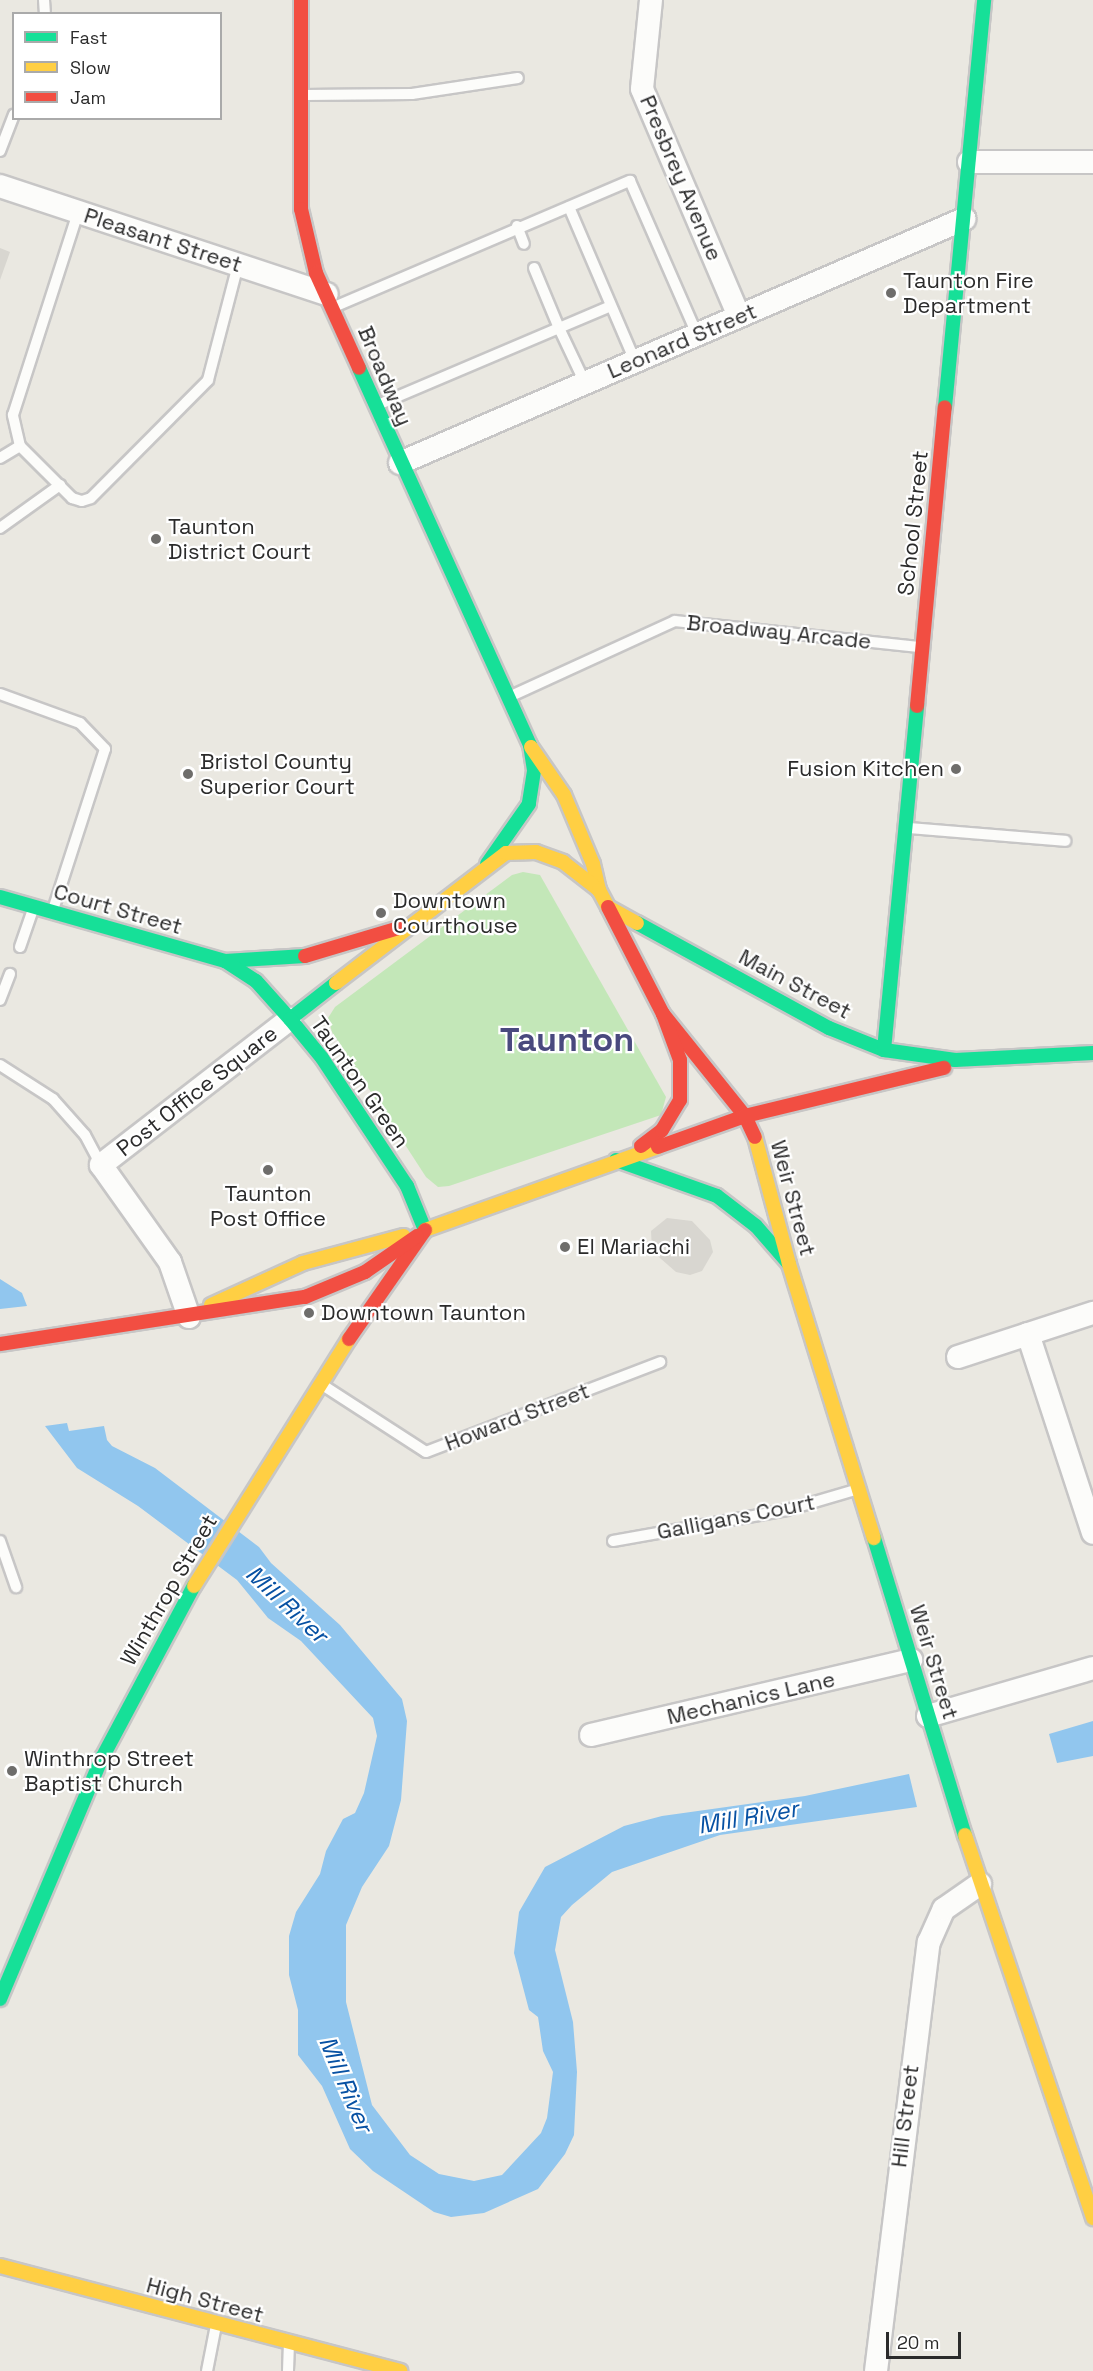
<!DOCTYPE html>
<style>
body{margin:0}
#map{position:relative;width:1093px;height:2371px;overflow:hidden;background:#eae8e1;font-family:"Space Grotesk",sans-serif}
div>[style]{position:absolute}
.green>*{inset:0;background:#c3e7b8}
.plaza>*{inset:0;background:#d8d6d0}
.water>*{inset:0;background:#91c6ee}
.roads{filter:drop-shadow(2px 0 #c7c6c6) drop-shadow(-2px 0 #c7c6c6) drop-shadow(0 2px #c7c6c6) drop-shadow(0 -2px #c7c6c6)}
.lane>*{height:10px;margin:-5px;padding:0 5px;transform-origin:5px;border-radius:5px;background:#fcfcfa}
.street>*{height:22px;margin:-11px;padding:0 11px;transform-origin:11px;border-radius:11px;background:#fcfcfa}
.fast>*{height:14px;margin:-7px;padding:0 7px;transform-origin:7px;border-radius:7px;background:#16e098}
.slow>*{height:14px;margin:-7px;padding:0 7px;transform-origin:7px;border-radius:7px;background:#ffcf43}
.jam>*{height:14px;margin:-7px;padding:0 7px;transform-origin:7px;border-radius:7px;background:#f24e42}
.dots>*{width:16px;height:16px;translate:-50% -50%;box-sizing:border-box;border:3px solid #fff;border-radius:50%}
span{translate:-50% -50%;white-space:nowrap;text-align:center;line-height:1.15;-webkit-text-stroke:4.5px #fff;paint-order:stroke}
.street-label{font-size:22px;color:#2b2b2b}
.poi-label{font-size:22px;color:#2b2b2b}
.left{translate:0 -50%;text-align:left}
.right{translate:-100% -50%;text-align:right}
.water-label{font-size:24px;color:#0751a3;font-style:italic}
.town-label{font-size:34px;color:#49497e;font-weight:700}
.legend{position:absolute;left:12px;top:12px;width:210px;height:108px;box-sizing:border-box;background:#fff;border:2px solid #aaa;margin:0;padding:8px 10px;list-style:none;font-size:18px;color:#2b2b2b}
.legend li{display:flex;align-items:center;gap:12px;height:30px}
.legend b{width:30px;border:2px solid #aaa}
.scale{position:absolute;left:886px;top:2332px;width:75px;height:27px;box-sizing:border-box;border:3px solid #2b2b2b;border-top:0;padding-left:8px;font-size:18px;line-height:21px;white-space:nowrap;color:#2b2b2b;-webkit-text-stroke:4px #fff;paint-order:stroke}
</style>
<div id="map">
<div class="green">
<div style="clip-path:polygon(523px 872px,540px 875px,666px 1097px,661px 1115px,449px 1186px,438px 1187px,426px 1177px,332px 1032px,328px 1018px,335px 1007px,512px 875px)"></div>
</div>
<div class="plaza">
<div style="clip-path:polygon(0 248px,10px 252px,0 280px)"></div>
<div style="clip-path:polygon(667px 1218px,692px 1221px,710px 1240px,713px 1252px,702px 1271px,690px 1275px,676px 1272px,652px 1251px,651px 1231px)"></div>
</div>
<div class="water">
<div style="clip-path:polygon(0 1279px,22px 1293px,27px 1306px,0 1309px)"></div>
<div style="clip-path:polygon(67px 1423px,69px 1431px,104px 1426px,107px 1440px,112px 1446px,155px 1468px,259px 1547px,271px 1563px,340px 1625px,402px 1699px,407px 1721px,401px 1800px,389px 1846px,362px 1887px,346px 1925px,346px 2002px,372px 2105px,410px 2155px,439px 2174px,474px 2181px,502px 2175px,541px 2133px,547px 2118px,553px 2072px,543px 2051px,538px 2017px,529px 2010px,514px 1953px,519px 1912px,545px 1867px,624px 1826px,662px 1816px,805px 1796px,909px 1774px,917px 1807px,720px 1835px,612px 1872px,572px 1905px,561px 1917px,555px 1950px,573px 2022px,577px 2072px,574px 2135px,565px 2154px,538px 2189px,484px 2213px,451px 2217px,434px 2212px,373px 2171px,350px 2149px,322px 2086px,298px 2055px,298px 2010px,289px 1975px,289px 1936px,296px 1912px,320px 1874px,326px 1851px,343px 1819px,355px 1813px,364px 1793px,377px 1736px,373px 1718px,301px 1641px,268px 1618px,237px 1580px,138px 1506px,77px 1468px,45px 1426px)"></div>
<div style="clip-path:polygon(1093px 1721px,1093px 1756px,1057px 1763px,1049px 1734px)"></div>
</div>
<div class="roads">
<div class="lane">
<div style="left:44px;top:0;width:14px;rotate:86deg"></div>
<div style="left:305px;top:95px;width:107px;rotate:-0.5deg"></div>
<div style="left:412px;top:94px;width:107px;rotate:-8.6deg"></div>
<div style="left:0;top:151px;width:39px;rotate:-69deg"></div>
<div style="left:569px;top:207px;width:168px;rotate:66.8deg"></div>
<div style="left:517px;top:226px;width:19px;rotate:69deg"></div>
<div style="left:334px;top:307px;width:322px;rotate:-23.1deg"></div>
<div style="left:630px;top:181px;width:167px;rotate:66.4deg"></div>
<div style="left:585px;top:383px;width:61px;rotate:-115.3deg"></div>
<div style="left:559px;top:328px;width:56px;rotate:-22.9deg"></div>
<div style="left:380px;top:404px;width:194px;rotate:-23deg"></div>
<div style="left:559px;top:328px;width:65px;rotate:-112.6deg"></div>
<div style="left:20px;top:446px;width:32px;rotate:-103deg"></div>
<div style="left:13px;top:415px;width:213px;rotate:-72.2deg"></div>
<div style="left:0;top:458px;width:23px;rotate:-31deg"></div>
<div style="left:20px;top:446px;width:74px;rotate:45deg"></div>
<div style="left:72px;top:498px;width:10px;rotate:17deg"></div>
<div style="left:82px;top:501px;width:9px;rotate:-18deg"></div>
<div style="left:91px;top:498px;width:166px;rotate:-45.2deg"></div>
<div style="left:208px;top:380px;width:119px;rotate:-75.4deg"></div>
<div style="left:0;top:528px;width:74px;rotate:-35.6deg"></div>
<div style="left:0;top:694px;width:85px;rotate:19.9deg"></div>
<div style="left:80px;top:723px;width:36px;rotate:46deg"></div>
<div style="left:105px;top:749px;width:169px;rotate:107.9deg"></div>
<div style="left:511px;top:696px;width:180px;rotate:-24.6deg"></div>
<div style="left:675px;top:621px;width:245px;rotate:6.1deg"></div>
<div style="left:908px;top:828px;width:158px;rotate:4.7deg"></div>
<div style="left:20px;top:947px;width:39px;rotate:-71deg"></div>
<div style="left:0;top:1000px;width:28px;rotate:-69deg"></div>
<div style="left:0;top:1065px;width:63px;rotate:32.7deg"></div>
<div style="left:53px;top:1099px;width:48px;rotate:48.4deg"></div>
<div style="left:85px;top:1135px;width:34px;rotate:62deg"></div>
<div style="left:324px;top:1386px;width:121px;rotate:32.9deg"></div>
<div style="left:426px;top:1452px;width:251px;rotate:-21deg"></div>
<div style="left:0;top:1541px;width:49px;rotate:70.8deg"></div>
<div style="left:613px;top:1541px;width:177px;rotate:-10.1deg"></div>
<div style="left:787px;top:1510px;width:71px;rotate:-16.4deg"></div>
<div style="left:207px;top:2371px;width:47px;rotate:-78.9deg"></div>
<div style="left:288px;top:2371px;width:27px;rotate:-88deg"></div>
</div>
<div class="street">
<div style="left:651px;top:0;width:89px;rotate:95.8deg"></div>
<div style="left:642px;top:89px;width:247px;rotate:66.9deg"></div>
<div style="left:969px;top:162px;width:124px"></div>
<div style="left:0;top:186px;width:344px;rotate:18.3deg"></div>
<div style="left:400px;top:463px;width:615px;rotate:-23.39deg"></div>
<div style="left:189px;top:1317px;width:58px;rotate:-109.1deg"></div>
<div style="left:170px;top:1262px;width:119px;rotate:-125.4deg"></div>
<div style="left:101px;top:1165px;width:239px;rotate:-37.7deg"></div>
<div style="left:1028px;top:1334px;width:209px;rotate:71.9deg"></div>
<div style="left:958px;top:1357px;width:142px;rotate:-18.1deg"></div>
<div style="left:928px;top:1716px;width:172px;rotate:-16.2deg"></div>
<div style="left:591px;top:1735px;width:329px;rotate:-13.2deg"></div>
<div style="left:876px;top:2371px;width:432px;rotate:-83deg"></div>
<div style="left:929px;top:1942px;width:36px;rotate:-66deg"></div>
<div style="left:944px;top:1909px;width:44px;rotate:-34.8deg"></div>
</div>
<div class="fast">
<div style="left:359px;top:368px;width:414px;rotate:65.6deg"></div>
<div style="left:530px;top:745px;width:26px;rotate:81deg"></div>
<div style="left:534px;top:771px;width:33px;rotate:99deg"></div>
<div style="left:529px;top:804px;width:73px;rotate:125deg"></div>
<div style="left:945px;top:407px;width:409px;rotate:-84.5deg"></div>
<div style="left:0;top:897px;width:234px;rotate:15.9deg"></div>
<div style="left:225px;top:961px;width:80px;rotate:-3.6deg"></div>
<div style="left:637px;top:923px;width:219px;rotate:28.7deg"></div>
<div style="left:829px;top:1028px;width:59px;rotate:21.8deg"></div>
<div style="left:884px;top:1050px;width:72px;rotate:8deg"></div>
<div style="left:955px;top:1060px;width:138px;rotate:-2.9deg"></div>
<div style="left:225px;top:961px;width:37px;rotate:33deg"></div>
<div style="left:256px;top:981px;width:51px;rotate:48.2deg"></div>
<div style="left:336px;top:983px;width:58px;rotate:142deg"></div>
<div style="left:290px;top:1019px;width:50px;rotate:50.6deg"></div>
<div style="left:322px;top:1058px;width:154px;rotate:56.4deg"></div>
<div style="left:407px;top:1186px;width:48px;rotate:67.8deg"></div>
<div style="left:884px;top:1050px;width:346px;rotate:-84.5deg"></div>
<div style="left:616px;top:1160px;width:107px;rotate:19.6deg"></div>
<div style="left:717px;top:1196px;width:49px;rotate:37.6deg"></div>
<div style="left:756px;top:1226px;width:50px;rotate:49deg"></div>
<div style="left:874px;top:1538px;width:311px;rotate:73deg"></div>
<div style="left:0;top:1999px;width:262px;rotate:-67.1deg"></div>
<div style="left:102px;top:1758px;width:195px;rotate:-61.9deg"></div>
</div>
<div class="slow">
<div style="left:531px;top:747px;width:58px;rotate:55.5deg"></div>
<div style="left:564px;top:795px;width:75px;rotate:67.2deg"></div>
<div style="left:593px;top:864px;width:27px;rotate:77deg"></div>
<div style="left:336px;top:983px;width:214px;rotate:-37.4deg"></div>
<div style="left:506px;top:853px;width:30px;rotate:-2deg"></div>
<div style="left:536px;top:852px;width:29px;rotate:20deg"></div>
<div style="left:563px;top:862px;width:46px;rotate:37.9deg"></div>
<div style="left:599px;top:890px;width:19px;rotate:62deg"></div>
<div style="left:608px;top:907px;width:33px;rotate:29deg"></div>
<div style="left:755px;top:1137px;width:131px;rotate:75deg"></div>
<div style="left:789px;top:1264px;width:287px;rotate:72.8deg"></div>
<div style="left:425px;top:1230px;width:247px;rotate:-19.6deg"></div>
<div style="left:211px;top:1305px;width:101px;rotate:-24.5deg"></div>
<div style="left:303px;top:1263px;width:104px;rotate:-15.1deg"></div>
<div style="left:194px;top:1586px;width:292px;rotate:-57.9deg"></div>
<div style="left:965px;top:1835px;width:404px;rotate:71.5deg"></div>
<div style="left:0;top:2266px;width:414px;rotate:14.7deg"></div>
</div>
<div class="jam">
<div style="left:301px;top:0;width:209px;rotate:90deg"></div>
<div style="left:301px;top:209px;width:66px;rotate:76.8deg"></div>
<div style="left:316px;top:273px;width:104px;rotate:65.6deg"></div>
<div style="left:917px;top:706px;width:300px;rotate:-84.7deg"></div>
<div style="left:608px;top:907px;width:120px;rotate:62.8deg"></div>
<div style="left:663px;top:1014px;width:131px;rotate:51.2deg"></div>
<div style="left:745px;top:1116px;width:23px;rotate:65deg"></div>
<div style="left:305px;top:956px;width:101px;rotate:-16.6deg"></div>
<div style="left:641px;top:1146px;width:26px;rotate:-37deg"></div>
<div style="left:662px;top:1130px;width:35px;rotate:-59deg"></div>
<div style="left:680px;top:1100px;width:40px;rotate:-90deg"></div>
<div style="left:680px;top:1060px;width:49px;rotate:-110.3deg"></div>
<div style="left:658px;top:1147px;width:92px;rotate:-19.6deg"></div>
<div style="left:745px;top:1116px;width:205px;rotate:-13.6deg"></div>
<div style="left:349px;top:1339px;width:133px;rotate:-55.1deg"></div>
<div style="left:0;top:1344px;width:309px;rotate:-8.8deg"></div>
<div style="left:305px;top:1297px;width:65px;rotate:-22.6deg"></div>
<div style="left:365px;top:1272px;width:63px;rotate:-34.7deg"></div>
</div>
</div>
<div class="dots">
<div style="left:891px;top:293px;background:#6e6d6b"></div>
<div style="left:156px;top:539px;background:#6e6d6b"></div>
<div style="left:956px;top:769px;background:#6e6d6b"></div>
<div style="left:188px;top:774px;background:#6e6d6b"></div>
<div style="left:381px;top:913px;background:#6e6d6b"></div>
<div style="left:268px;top:1170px;background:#6e6d6b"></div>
<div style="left:565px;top:1247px;background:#6e6d6b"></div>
<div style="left:309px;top:1313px;background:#6e6d6b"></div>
<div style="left:12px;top:1771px;background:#6e6d6b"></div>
</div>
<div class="street-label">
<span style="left:681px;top:178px;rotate:67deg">Presbrey Avenue</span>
<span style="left:163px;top:240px;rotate:18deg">Pleasant Street</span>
<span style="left:682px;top:341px;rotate:-23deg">Leonard Street</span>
<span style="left:385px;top:376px;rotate:67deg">Broadway</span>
<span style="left:913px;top:523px;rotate:-84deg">School Street</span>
<span style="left:779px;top:632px;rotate:6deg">Broadway Arcade</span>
<span style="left:118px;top:909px;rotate:16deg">Court Street</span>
<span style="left:795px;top:984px;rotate:28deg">Main Street</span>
<span style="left:360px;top:1082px;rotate:55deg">Taunton Green</span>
<span style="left:197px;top:1091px;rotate:-38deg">Post Office Square</span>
<span style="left:793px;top:1198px;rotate:75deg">Weir Street</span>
<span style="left:517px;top:1417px;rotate:-21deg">Howard Street</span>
<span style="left:736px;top:1517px;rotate:-11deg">Galligans Court</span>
<span style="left:169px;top:1590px;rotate:-60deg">Winthrop Street</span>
<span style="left:934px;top:1662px;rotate:73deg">Weir Street</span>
<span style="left:751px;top:1698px;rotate:-13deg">Mechanics Lane</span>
<span style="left:905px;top:2116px;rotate:-83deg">Hill Street</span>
<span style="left:205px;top:2300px;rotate:15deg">High Street</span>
</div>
<div class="poi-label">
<span class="left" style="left:903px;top:293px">Taunton Fire<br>Department</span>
<span class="left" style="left:168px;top:539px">Taunton<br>District Court</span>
<span class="left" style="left:200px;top:774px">Bristol County<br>Superior Court</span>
<span class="right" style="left:944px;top:769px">Fusion Kitchen</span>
<span class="left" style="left:393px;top:913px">Downtown<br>Courthouse</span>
<span style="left:268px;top:1206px">Taunton<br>Post Office</span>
<span class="left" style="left:577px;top:1247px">El Mariachi</span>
<span class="left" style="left:321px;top:1313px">Downtown Taunton</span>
<span class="left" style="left:24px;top:1771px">Winthrop Street<br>Baptist Church</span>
</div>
<div class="water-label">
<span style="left:287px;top:1604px;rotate:43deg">Mill River</span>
<span style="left:748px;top:1817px;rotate:-10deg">Mill River</span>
<span style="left:346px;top:2084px;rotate:67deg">Mill River</span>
</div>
<div class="town-label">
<span style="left:567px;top:1040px">Taunton</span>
</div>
<ul class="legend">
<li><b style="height:8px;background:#16e098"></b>Fast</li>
<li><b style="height:8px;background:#ffcf43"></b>Slow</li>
<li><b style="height:8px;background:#f24e42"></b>Jam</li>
</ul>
<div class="scale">20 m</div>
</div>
